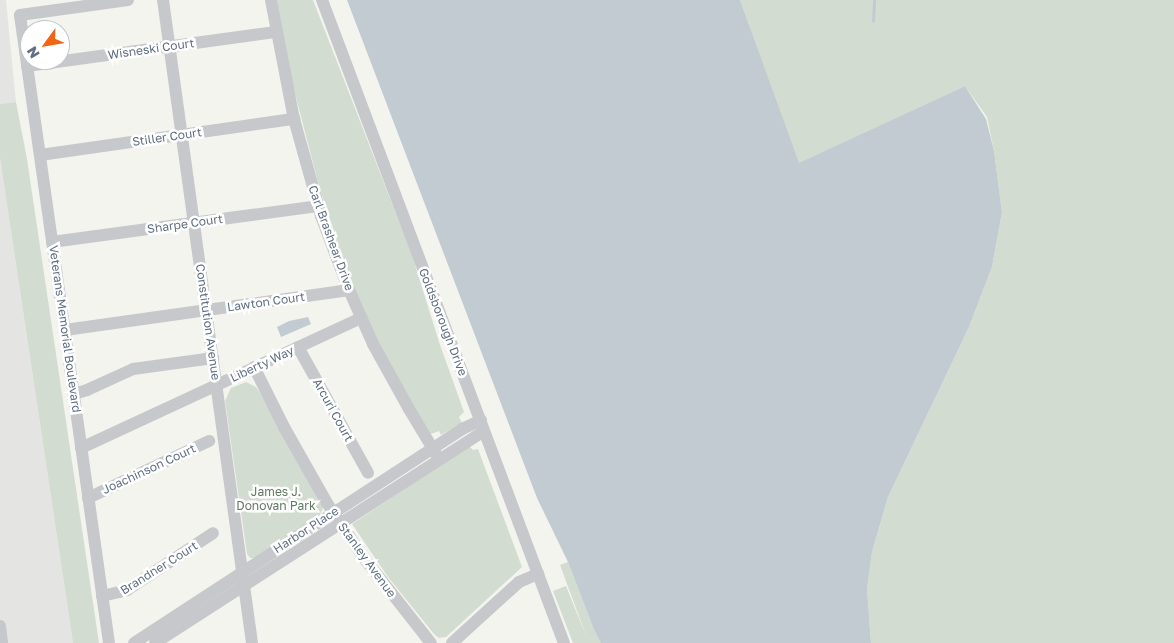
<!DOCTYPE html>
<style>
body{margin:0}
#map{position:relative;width:1174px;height:643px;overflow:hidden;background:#f4f4ef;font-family:"Golos Text",sans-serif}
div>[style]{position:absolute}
.built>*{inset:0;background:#e4e5e3}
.green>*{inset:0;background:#d3dcd0}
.water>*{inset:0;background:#c2cbd1}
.stream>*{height:2.5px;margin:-1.25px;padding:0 1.25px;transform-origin:1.25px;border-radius:1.25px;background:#c2cbd1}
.minor>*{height:12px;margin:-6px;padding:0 6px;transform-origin:6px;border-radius:6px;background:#c6c8cc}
span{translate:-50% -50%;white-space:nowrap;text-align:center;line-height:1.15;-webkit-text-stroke:5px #fff;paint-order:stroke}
.street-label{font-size:12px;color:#606f83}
.park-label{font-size:12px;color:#617a60}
.north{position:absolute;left:20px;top:20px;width:50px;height:50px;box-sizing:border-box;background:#fff;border:1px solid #bfc5cd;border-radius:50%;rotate:238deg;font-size:14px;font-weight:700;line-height:20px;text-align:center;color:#606f83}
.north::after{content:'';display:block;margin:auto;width:18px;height:22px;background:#f16513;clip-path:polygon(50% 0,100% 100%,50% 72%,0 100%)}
</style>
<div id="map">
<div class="built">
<div style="clip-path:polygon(0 0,6px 0,16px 102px,0 104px)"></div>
<div style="clip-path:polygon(0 158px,73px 643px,0 643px)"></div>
</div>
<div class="green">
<div style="clip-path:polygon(277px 0,313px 0,412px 255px,439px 342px,464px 412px,459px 417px,462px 423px,441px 435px,439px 431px,431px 434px,419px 417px,382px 350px,353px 286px,320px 190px,292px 82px)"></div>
<div style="clip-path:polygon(740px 0,1174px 0,1174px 643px,871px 643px,867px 589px,872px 552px,888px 497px,969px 327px,992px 267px,1002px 212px,994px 151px,987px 117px,965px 86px,798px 164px)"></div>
<div style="clip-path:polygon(16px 102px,27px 159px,99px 643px,73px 643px,0 158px,0 104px)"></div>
<div style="clip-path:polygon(246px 382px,256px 387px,262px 396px,323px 508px,319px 517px,255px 558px,250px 558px,247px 554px,225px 401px,231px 388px)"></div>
<div style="clip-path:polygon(469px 446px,473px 450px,478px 449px,522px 567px,446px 637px,439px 638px,434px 634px,388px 577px,352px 524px)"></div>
<div style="clip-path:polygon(568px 562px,594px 630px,601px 643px,573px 643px,553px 591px,566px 586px,587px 638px,560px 565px)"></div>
</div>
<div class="water">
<div style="clip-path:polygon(347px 0,740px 0,799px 163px,965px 86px,986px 119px,994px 151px,1002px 212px,992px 267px,969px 327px,888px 497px,872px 552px,867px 589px,871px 643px,601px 643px,594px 630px,568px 562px,537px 498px)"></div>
<div style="clip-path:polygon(308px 317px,311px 324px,281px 337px,277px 327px,289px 321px)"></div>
</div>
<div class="stream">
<div style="left:873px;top:21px;width:21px;rotate:-87deg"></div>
</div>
<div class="minor">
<div style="left:163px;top:0;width:649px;rotate:82.12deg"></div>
<div style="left:271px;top:0;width:121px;rotate:79.1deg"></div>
<div style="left:294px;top:119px;width:101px;rotate:74.4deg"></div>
<div style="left:321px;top:216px;width:79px;rotate:69.3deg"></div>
<div style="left:349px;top:290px;width:59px;rotate:66deg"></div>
<div style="left:373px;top:344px;width:74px;rotate:61deg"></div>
<div style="left:409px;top:409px;width:58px;rotate:59deg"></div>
<div style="left:322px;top:0;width:687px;rotate:69.38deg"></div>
<div style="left:27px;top:66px;width:250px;rotate:-7.8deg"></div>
<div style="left:40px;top:155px;width:257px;rotate:-8.1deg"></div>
<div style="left:52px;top:242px;width:268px;rotate:-7.7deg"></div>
<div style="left:65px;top:330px;width:287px;rotate:-8deg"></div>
<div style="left:298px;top:347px;width:144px;rotate:60.9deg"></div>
<div style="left:254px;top:367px;width:67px;rotate:63.4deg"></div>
<div style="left:284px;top:427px;width:87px;rotate:60.5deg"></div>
<div style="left:327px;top:503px;width:66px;rotate:56.1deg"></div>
<div style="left:364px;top:558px;width:108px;rotate:51.8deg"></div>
<div style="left:74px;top:394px;width:14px;rotate:-17deg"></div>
<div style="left:87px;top:390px;width:51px;rotate:-24.5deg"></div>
<div style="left:133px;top:369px;width:81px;rotate:-7.8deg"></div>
<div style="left:81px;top:448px;width:309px;rotate:-24.9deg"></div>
<div style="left:88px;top:498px;width:134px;rotate:-25.2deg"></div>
<div style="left:102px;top:596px;width:26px;rotate:-13deg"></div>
<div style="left:127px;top:590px;width:103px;rotate:-33.5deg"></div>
<div style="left:0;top:626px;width:17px;rotate:83deg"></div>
<div style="left:109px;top:643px;width:634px;rotate:-98.07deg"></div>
<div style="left:20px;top:15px;width:109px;rotate:-7.9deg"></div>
<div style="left:134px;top:643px;width:392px;rotate:-33.1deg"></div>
<div style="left:462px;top:429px;width:21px;rotate:-25deg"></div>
<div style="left:155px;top:643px;width:391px;rotate:-32.8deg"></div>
<div style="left:452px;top:643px;width:91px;rotate:-42.3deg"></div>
<div style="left:519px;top:582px;width:21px;rotate:-23deg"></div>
</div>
<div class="street-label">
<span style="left:151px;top:49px;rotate:-8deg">Wisneski Court</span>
<span style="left:167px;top:137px;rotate:-8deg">Stiller Court</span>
<span style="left:185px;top:224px;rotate:-8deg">Sharpe Court</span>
<span style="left:331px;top:238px;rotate:70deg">Carl Brashear Drive</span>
<span style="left:266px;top:302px;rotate:-8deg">Lawton Court</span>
<span style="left:208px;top:322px;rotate:82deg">Constitution Avenue</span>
<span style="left:443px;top:322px;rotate:69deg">Goldsborough Drive</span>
<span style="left:65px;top:329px;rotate:82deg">Veterans Memorial Boulevard</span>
<span style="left:262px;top:364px;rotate:-25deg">Liberty Way</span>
<span style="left:333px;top:410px;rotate:61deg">Arcuri Court</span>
<span style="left:149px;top:469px;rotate:-25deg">Joachinson Court</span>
<span style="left:306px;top:530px;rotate:-33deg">Harbor Place</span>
<span style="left:367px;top:560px;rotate:54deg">Stanley Avenue</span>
<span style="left:159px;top:568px;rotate:-32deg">Brandner Court</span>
</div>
<div class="park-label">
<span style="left:276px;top:499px">James J.<br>Donovan Park</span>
</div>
<div class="north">N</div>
</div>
